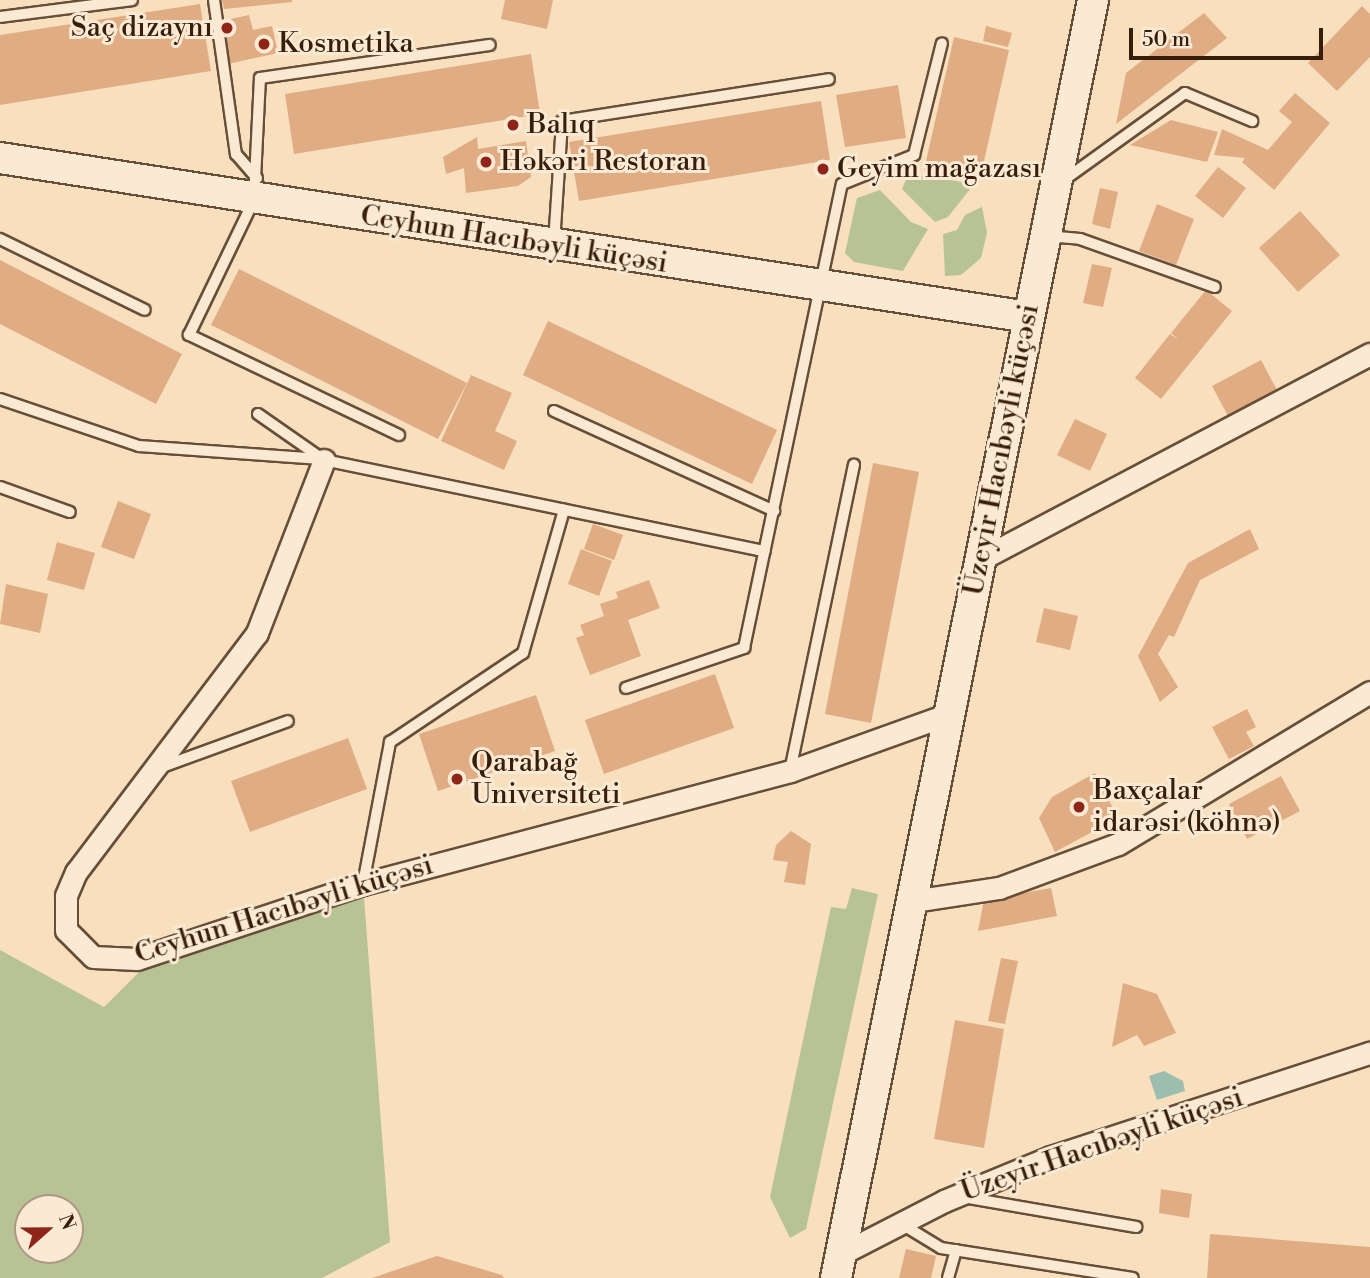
<!DOCTYPE html>
<meta charset="utf-8">
<style>
body{margin:0}
#map{position:relative;width:1370px;height:1278px;overflow:hidden;background:#f8dfbd;font-family:"Libre Bodoni",serif}
div>[style]{position:absolute}
.green>*{inset:0;background:#b8c395}
.water>*{inset:0;background:#9dbdae}
.building>*{inset:0;background:#e0ac84}
.roads{filter:drop-shadow(2px 0 #674e38) drop-shadow(-2px 0 #674e38) drop-shadow(0 2px #674e38) drop-shadow(0 -2px #674e38)}
.lane>*{height:10px;margin:-5px;padding:0 5px;transform-origin:5px;border-radius:5px;background:#faead4}
.street>*{height:21px;margin:-10.5px;padding:0 10.5px;transform-origin:10.5px;border-radius:10.5px;background:#faead4}
.secondary>*{height:30px;margin:-15px;padding:0 15px;transform-origin:15px;border-radius:15px;background:#faead4}
.dots>*{width:19px;height:19px;translate:-50% -50%;box-sizing:border-box;border:4px solid #faead4;border-radius:50%}
span{translate:-50% -50%;white-space:nowrap;text-align:center;line-height:1.15;-webkit-text-stroke:6px #faead4;paint-order:stroke}
.poi-label{font-size:28px;color:#371e0b}
.right{translate:-100% -50%;text-align:right}
.left{translate:0 -50%;text-align:left}
.street-label{font-size:28px;color:#371e0b}
.north{position:absolute;left:14px;top:1194px;width:70px;height:70px;box-sizing:border-box;background:#faead4;border:2px solid #ac9884;border-radius:50%;rotate:69deg;font-size:19px;font-weight:700;line-height:28px;text-align:center;color:#371e0b}
.north::after{content:'';display:block;margin:auto;width:24px;height:32px;background:#8f2418;clip-path:polygon(50% 0,100% 100%,50% 72%,0 100%)}
.scale{position:absolute;left:1129px;top:28px;width:194px;height:32px;box-sizing:border-box;border:4px solid #371e0b;border-top:0;padding-left:9px;font-size:21px;line-height:24px;white-space:nowrap;color:#371e0b;-webkit-text-stroke:5px #faead4;paint-order:stroke}
</style>
<div id="map">
<div class="green">
<div style="clip-path:polygon(909px 173px,974px 184px,948px 217px,935px 222px,902px 189px)"></div>
<div style="clip-path:polygon(880px 190px,911px 222px,928px 229px,903px 271px,854px 262px,845px 253px,857px 198px)"></div>
<div style="clip-path:polygon(982px 207px,987px 233px,981px 258px,961px 275px,945px 276px,943px 234px,957px 230px,965px 215px)"></div>
<div style="clip-path:polygon(evenodd,363px 884px,390px 1242px,322px 1278px,0 1278px,0 950px,104px 1007px,145px 966px,363px 884px,28px 1208px,70px 1208px,70px 1250px,28px 1250px,28px 1208px)"></div>
<div style="clip-path:polygon(852px 888px,878px 894px,806px 1229px,790px 1238px,770px 1197px,831px 907px,846px 909px)"></div>
</div>
<div class="water">
<div style="clip-path:polygon(1164px 1071px,1183px 1081px,1185px 1091px,1157px 1100px,1149px 1076px)"></div>
</div>
<div class="building">
<div style="clip-path:polygon(222px 0,292px 0,292px 2px,224px 9px)"></div>
<div style="clip-path:polygon(505px 0,553px 0,547px 29px,501px 19px)"></div>
<div style="clip-path:polygon(200px 4px,211px 71px,0 105px,0 35px)"></div>
<div style="clip-path:polygon(1362px 6px,1370px 14px,1370px 57px,1337px 91px,1308px 63px)"></div>
<div style="clip-path:polygon(1204px 13px,1227px 38px,1116px 124px,1126px 73px)"></div>
<div style="clip-path:polygon(249px 15px,253px 30px,272px 26px,278px 53px,228px 64px,222px 21px)"></div>
<div style="clip-path:polygon(986px 26px,1012px 33px,1008px 47px,983px 41px)"></div>
<div style="clip-path:polygon(954px 37px,1009px 50px,979px 183px,924px 170px)"></div>
<div style="clip-path:polygon(531px 54px,540px 114px,294px 154px,285px 94px)"></div>
<div style="clip-path:polygon(898px 85px,906px 138px,845px 147px,836px 95px)"></div>
<div style="clip-path:polygon(1295px 93px,1330px 123px,1274px 190px,1242px 162px,1245px 158px,1214px 155px,1222px 129px,1268px 150px,1292px 122px,1279px 111px)"></div>
<div style="clip-path:polygon(821px 101px,830px 160px,579px 201px,569px 142px)"></div>
<div style="clip-path:polygon(1171px 120px,1218px 132px,1207px 162px,1130px 145px)"></div>
<div style="clip-path:polygon(477px 137px,478px 149px,526px 141px,531px 177px,518px 186px,466px 193px,464px 168px,446px 174px,443px 157px)"></div>
<div style="clip-path:polygon(1218px 167px,1246px 188px,1223px 218px,1195px 196px)"></div>
<div style="clip-path:polygon(1100px 188px,1118px 192px,1110px 229px,1092px 224px)"></div>
<div style="clip-path:polygon(1157px 204px,1194px 219px,1176px 265px,1139px 251px)"></div>
<div style="clip-path:polygon(1300px 211px,1340px 255px,1298px 292px,1259px 248px)"></div>
<div style="clip-path:polygon(0 260px,182px 354px,156px 404px,0 324px)"></div>
<div style="clip-path:polygon(1092px 264px,1112px 268px,1103px 307px,1083px 303px)"></div>
<div style="clip-path:polygon(239px 269px,467px 383px,438px 439px,211px 325px)"></div>
<div style="clip-path:polygon(1206px 290px,1232px 311px,1161px 399px,1135px 378px,1170px 334px,1179px 340px,1171px 333px)"></div>
<div style="clip-path:polygon(548px 321px,777px 430px,752px 484px,523px 375px)"></div>
<div style="clip-path:polygon(1261px 360px,1277px 390px,1228px 416px,1212px 386px)"></div>
<div style="clip-path:polygon(471px 375px,512px 393px,495px 431px,517px 441px,504px 470px,441px 441px)"></div>
<div style="clip-path:polygon(1075px 419px,1107px 434px,1090px 471px,1057px 455px)"></div>
<div style="clip-path:polygon(873px 463px,919px 472px,871px 723px,825px 714px)"></div>
<div style="clip-path:polygon(118px 501px,151px 514px,134px 559px,101px 547px)"></div>
<div style="clip-path:polygon(593px 524px,623px 535px,614px 560px,584px 549px)"></div>
<div style="clip-path:polygon(1250px 529px,1259px 549px,1200px 580px,1174px 637px,1169px 635px,1158px 654px,1178px 687px,1160px 702px,1138px 656px,1188px 563px)"></div>
<div style="clip-path:polygon(57px 542px,95px 553px,84px 590px,47px 580px)"></div>
<div style="clip-path:polygon(581px 549px,612px 561px,599px 596px,568px 584px)"></div>
<div style="clip-path:polygon(649px 580px,660px 608px,628px 620px,641px 656px,590px 675px,576px 638px,584px 635px,580px 625px,604px 616px,600px 604px,618px 598px,616px 592px)"></div>
<div style="clip-path:polygon(6px 584px,48px 594px,40px 633px,0 624px)"></div>
<div style="clip-path:polygon(1044px 608px,1078px 616px,1070px 650px,1036px 642px)"></div>
<div style="clip-path:polygon(715px 674px,734px 728px,604px 774px,585px 720px)"></div>
<div style="clip-path:polygon(536px 695px,555px 751px,438px 791px,419px 734px)"></div>
<div style="clip-path:polygon(1247px 709px,1256px 727px,1246px 732px,1254px 746px,1229px 759px,1212px 727px)"></div>
<div style="clip-path:polygon(348px 738px,367px 789px,250px 832px,231px 781px)"></div>
<div style="clip-path:polygon(1095px 773px,1118px 818px,1055px 852px,1039px 818px,1052px 797px)"></div>
<div style="clip-path:polygon(1281px 776px,1300px 811px,1247px 839px,1229px 804px)"></div>
<div style="clip-path:polygon(791px 831px,811px 844px,805px 885px,784px 882px,788px 862px,773px 860px,776px 845px)"></div>
<div style="clip-path:polygon(1051px 888px,1057px 916px,978px 931px,984px 900px)"></div>
<div style="clip-path:polygon(1001px 958px,1018px 961px,1005px 1024px,988px 1021px)"></div>
<div style="clip-path:polygon(1123px 983px,1157px 994px,1176px 1033px,1144px 1046px,1137px 1035px,1112px 1047px)"></div>
<div style="clip-path:polygon(955px 1020px,1004px 1029px,984px 1148px,934px 1139px)"></div>
<div style="clip-path:polygon(1161px 1189px,1192px 1194px,1189px 1218px,1159px 1213px)"></div>
<div style="clip-path:polygon(1210px 1234px,1370px 1247px,1370px 1278px,1207px 1278px)"></div>
<div style="clip-path:polygon(906px 1249px,936px 1256px,931px 1278px,899px 1278px)"></div>
<div style="clip-path:polygon(437px 1256px,502px 1275px,504px 1278px,372px 1278px)"></div>
</div>
<div class="roads">
<div class="lane">
<div style="left:214px;top:0;width:156px;rotate:81.9deg"></div>
<div style="left:236px;top:154px;width:32px;rotate:49deg"></div>
<div style="left:0;top:17px;width:133px;rotate:-7.3deg"></div>
<div style="left:1064px;top:180px;width:149px;rotate:-35.7deg"></div>
<div style="left:1185px;top:93px;width:73px;rotate:22.7deg"></div>
<div style="left:1047px;top:236px;width:33px;rotate:5deg"></div>
<div style="left:1080px;top:239px;width:143px;rotate:19.6deg"></div>
<div style="left:0;top:239px;width:161px;rotate:26.1deg"></div>
<div style="left:554px;top:243px;width:122px;rotate:-86.2deg"></div>
<div style="left:562px;top:121px;width:270px;rotate:-8.9deg"></div>
<div style="left:0;top:399px;width:147px;rotate:18.7deg"></div>
<div style="left:139px;top:446px;width:182px;rotate:4.1deg"></div>
<div style="left:554px;top:411px;width:242px;rotate:24.4deg"></div>
<div style="left:258px;top:414px;width:80px;rotate:34.9deg"></div>
<div style="left:324px;top:460px;width:450px;rotate:11.7deg"></div>
<div style="left:399px;top:435px;width:233px;rotate:-154.5deg"></div>
<div style="left:189px;top:335px;width:150px;rotate:-64.3deg"></div>
<div style="left:254px;top:200px;width:122px;rotate:-87.2deg"></div>
<div style="left:260px;top:78px;width:232px;rotate:-8.2deg"></div>
<div style="left:0;top:487px;width:74px;rotate:19.7deg"></div>
<div style="left:626px;top:688px;width:125px;rotate:-18.7deg"></div>
<div style="left:744px;top:648px;width:474px;rotate:-78.1deg"></div>
<div style="left:842px;top:184px;width:78px;rotate:-21.9deg"></div>
<div style="left:914px;top:155px;width:115px;rotate:-76deg"></div>
<div style="left:159px;top:768px;width:137px;rotate:-20deg"></div>
<div style="left:790px;top:771px;width:313px;rotate:-78.2deg"></div>
<div style="left:363px;top:884px;width:145px;rotate:-79.2deg"></div>
<div style="left:390px;top:742px;width:160px;rotate:-33.8deg"></div>
<div style="left:523px;top:653px;width:149px;rotate:-74deg"></div>
<div style="left:963px;top:1197px;width:176px;rotate:9.8deg"></div>
<div style="left:900px;top:1223px;width:48px;rotate:31.4deg"></div>
<div style="left:941px;top:1248px;width:194px;rotate:8.9deg"></div>
<div style="left:948px;top:1278px;width:29px;rotate:-74deg"></div>
</div>
<div class="street">
<div style="left:324px;top:460px;width:186px;rotate:111.2deg"></div>
<div style="left:257px;top:633px;width:300px;rotate:127.1deg"></div>
<div style="left:76px;top:872px;width:26px;rotate:113deg"></div>
<div style="left:66px;top:896px;width:34px;rotate:90deg"></div>
<div style="left:66px;top:930px;width:38px;rotate:45deg"></div>
<div style="left:93px;top:957px;width:44px;rotate:2.6deg"></div>
<div style="left:137px;top:959px;width:238px;rotate:-18.4deg"></div>
<div style="left:363px;top:884px;width:442px;rotate:-14.8deg"></div>
<div style="left:790px;top:771px;width:172px;rotate:-19.7deg"></div>
<div style="left:981px;top:559px;width:440px;rotate:-27.8deg"></div>
<div style="left:913px;top:901px;width:87px;rotate:-8.6deg"></div>
<div style="left:999px;top:888px;width:127px;rotate:-20.3deg"></div>
<div style="left:1118px;top:844px;width:294px;rotate:-31.1deg"></div>
<div style="left:841px;top:1254px;width:116px;rotate:-27.2deg"></div>
<div style="left:944px;top:1201px;width:116px;rotate:-22.4deg"></div>
<div style="left:1051px;top:1157px;width:336px;rotate:-18.1deg"></div>
</div>
<div class="secondary">
<div style="left:0;top:158px;width:1040px;rotate:8.79deg"></div>
<div style="left:836px;top:1278px;width:1304px;rotate:-78.63deg"></div>
</div>
</div>
<div class="dots">
<div style="left:227px;top:28px;background:#8f2418"></div>
<div style="left:264px;top:44px;background:#8f2418"></div>
<div style="left:513px;top:125px;background:#8f2418"></div>
<div style="left:486px;top:162px;background:#8f2418"></div>
<div style="left:823px;top:169px;background:#8f2418"></div>
<div style="left:457px;top:779px;background:#8f2418"></div>
<div style="left:1079px;top:807px;background:#8f2418"></div>
</div>
<div class="poi-label">
<span class="right" style="left:213px;top:28px">Saç dizaynı</span>
<span class="left" style="left:278px;top:44px">Kosmetika</span>
<span class="left" style="left:527px;top:125px">Balıq</span>
<span class="left" style="left:500px;top:162px">Həkəri Restoran</span>
<span class="left" style="left:837px;top:169px">Geyim mağazası</span>
<span class="left" style="left:471px;top:779px">Qarabağ<br>Universiteti</span>
<span class="left" style="left:1093px;top:807px">Baxçalar<br>idarəsi (köhnə)</span>
</div>
<div class="street-label">
<span style="left:514px;top:240px;rotate:9deg">Ceyhun Hacıbəyli küçəsi</span>
<span style="left:1002px;top:450px;rotate:-79deg">Üzeyir Hacıbəyli küçəsi</span>
<span style="left:284px;top:910px;rotate:-17deg">Ceyhun Hacıbəyli küçəsi</span>
<span style="left:1102px;top:1145px;rotate:-19deg">Üzeyir Hacıbəyli küçəsi</span>
</div>
<div class="north">N</div>
<div class="scale">50 m</div>
</div>
